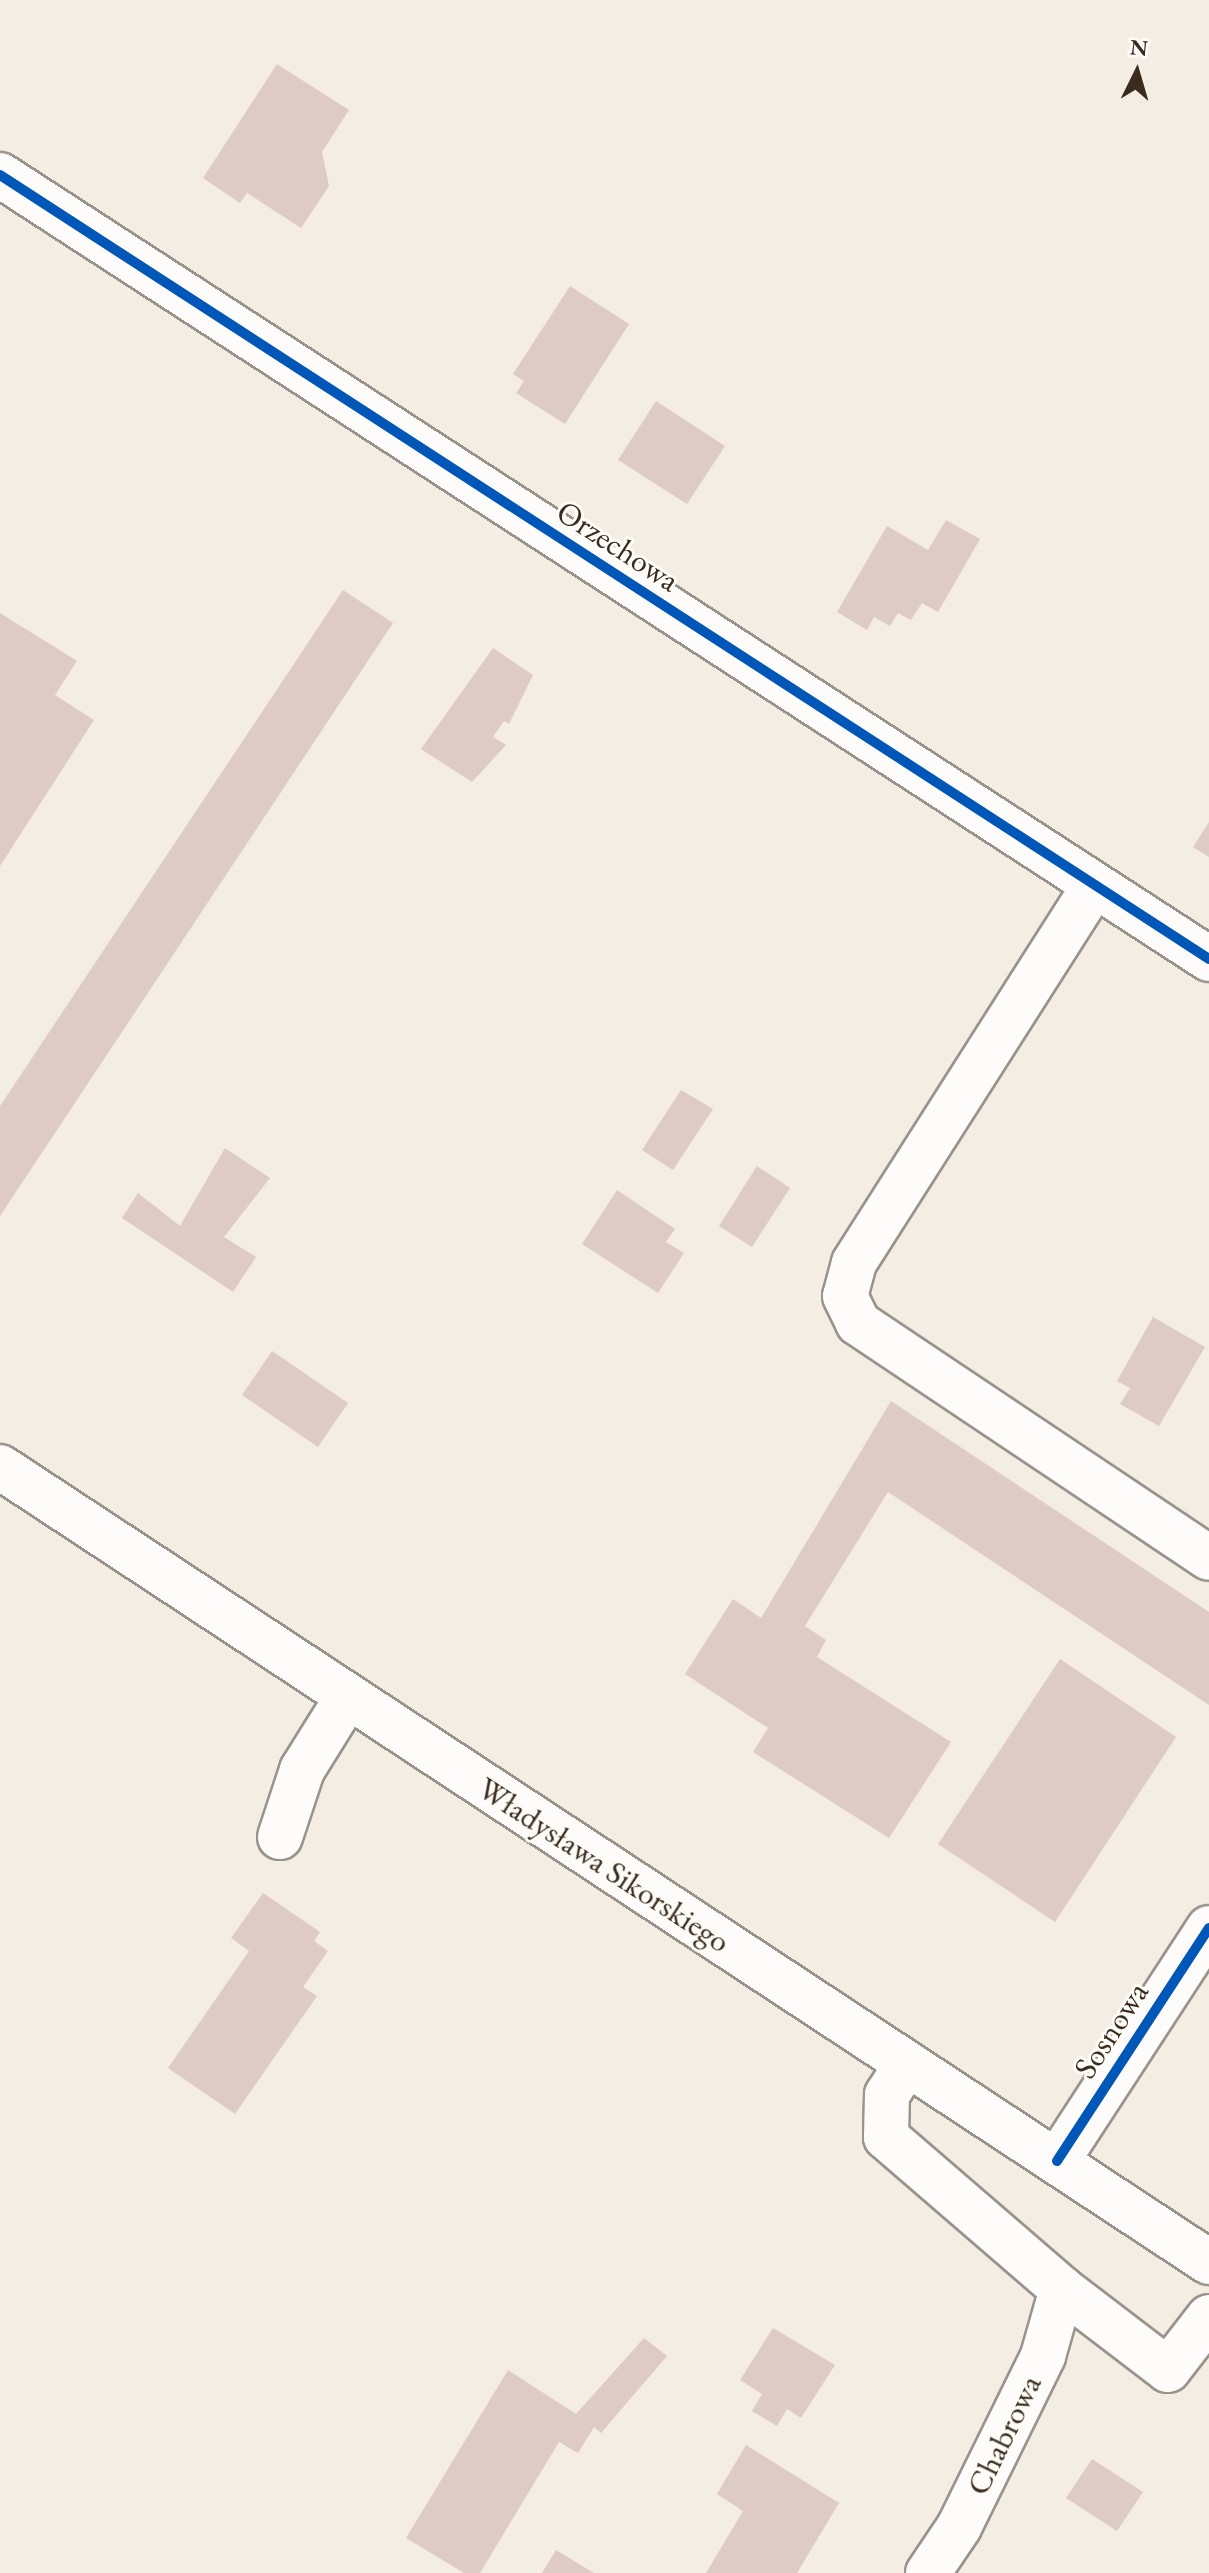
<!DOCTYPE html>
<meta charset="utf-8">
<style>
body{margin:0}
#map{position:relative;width:1209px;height:2573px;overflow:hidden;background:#f3ede4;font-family:"EB Garamond",serif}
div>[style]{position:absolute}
.building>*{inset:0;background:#decbc5}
.roads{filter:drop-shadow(2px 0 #99938c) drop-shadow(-2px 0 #99938c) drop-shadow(0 2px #99938c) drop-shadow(0 -2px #99938c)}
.minor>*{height:44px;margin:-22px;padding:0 22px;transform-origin:22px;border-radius:22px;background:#fdfcfb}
.major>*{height:44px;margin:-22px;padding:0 22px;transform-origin:22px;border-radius:22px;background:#fdfcfb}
.cycleway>*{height:10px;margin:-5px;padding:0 5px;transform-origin:5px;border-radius:5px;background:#0057b8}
span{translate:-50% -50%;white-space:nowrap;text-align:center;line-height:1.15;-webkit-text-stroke:6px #fdfcf7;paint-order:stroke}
.street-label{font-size:32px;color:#3b2a1e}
.north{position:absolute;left:1097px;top:32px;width:80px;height:80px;-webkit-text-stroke:6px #fdfcf7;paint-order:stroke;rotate:5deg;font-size:22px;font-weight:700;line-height:32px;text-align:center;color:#3b2a1e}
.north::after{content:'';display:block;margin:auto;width:28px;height:36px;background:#3b2a1e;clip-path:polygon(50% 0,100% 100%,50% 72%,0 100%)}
</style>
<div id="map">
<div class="building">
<div style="clip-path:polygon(277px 64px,349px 110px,322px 152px,329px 186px,301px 228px,247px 193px,240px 203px,203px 178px)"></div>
<div style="clip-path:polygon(570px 286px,629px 324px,565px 424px,516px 393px,524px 381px,513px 374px)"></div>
<div style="clip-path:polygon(656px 401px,725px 446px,687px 504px,618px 460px)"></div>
<div style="clip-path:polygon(946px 520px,980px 539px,938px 612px,922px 603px,911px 620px,898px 613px,890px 626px,874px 617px,867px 630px,837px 612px,887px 526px,928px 550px)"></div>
<div style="clip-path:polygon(343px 590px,393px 623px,0 1216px,0 1106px)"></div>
<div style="clip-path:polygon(0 613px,77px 661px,55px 695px,94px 720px,0 866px)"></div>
<div style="clip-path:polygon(493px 648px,533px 675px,509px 724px,504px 721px,493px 737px,506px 745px,472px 782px,421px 749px)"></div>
<div style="clip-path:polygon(1209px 822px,1209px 857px,1193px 847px)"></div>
<div style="clip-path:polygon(681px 1090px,713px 1109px,673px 1170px,642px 1150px)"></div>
<div style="clip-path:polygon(225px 1148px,270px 1178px,224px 1237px,256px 1257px,233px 1292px,122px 1218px,138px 1193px,180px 1226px)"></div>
<div style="clip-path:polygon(757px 1166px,790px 1188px,752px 1247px,719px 1226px)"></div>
<div style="clip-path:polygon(617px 1190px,675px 1229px,666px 1242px,684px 1253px,658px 1293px,582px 1244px)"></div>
<div style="clip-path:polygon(1153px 1317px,1205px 1347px,1159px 1426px,1120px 1404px,1130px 1388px,1117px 1381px)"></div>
<div style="clip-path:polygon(272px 1351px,348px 1403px,318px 1447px,242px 1395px)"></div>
<div style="clip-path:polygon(891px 1401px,1209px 1612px,1209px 1705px,888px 1492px,805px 1626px,826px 1640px,817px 1657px,951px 1742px,889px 1838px,753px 1752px,768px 1728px,685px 1674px,733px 1599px,761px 1618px)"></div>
<div style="clip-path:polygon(1060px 1659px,1176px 1737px,1055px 1922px,938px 1844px)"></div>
<div style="clip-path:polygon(263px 1893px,320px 1932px,314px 1941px,328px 1951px,303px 1987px,317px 1996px,235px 2114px,168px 2068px,249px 1951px,231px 1938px)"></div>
<div style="clip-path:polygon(773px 2328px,835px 2365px,801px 2418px,787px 2409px,777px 2426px,752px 2411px,762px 2394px,740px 2380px)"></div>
<div style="clip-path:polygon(644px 2338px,667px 2356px,601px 2433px,594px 2427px,578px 2453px,559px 2442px,480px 2573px,464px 2573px,406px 2538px,508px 2370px,576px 2414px)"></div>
<div style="clip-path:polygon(746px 2445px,839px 2503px,797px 2573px,706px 2573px,743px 2511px,717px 2494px)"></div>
<div style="clip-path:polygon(1092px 2459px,1143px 2492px,1117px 2531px,1066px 2498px)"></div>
<div style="clip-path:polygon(556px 2550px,594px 2573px,542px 2573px)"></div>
</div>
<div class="roads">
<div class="minor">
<div style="left:0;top:175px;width:1441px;rotate:32.96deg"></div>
<div style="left:1094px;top:886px;width:447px;rotate:122.5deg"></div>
<div style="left:854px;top:1263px;width:34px;rotate:105deg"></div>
<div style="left:845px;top:1296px;width:30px;rotate:64deg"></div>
<div style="left:858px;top:1323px;width:422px;rotate:33.8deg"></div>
<div style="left:280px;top:1837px;width:71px;rotate:-71.8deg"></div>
<div style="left:302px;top:1770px;width:87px;rotate:-58.1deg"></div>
<div style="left:907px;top:2064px;width:37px;rotate:123deg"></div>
<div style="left:887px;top:2095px;width:42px;rotate:91.4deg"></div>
<div style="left:886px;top:2137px;width:233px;rotate:40.8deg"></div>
<div style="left:1062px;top:2289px;width:133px;rotate:37.4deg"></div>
<div style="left:1168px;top:2370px;width:67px;rotate:-52.3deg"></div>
<div style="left:1057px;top:2161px;width:278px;rotate:-56.9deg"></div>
<div style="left:928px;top:2573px;width:55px;rotate:-56deg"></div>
<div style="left:959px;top:2527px;width:191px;rotate:-63.8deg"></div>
<div style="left:1043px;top:2356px;width:70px;rotate:-74.2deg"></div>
</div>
<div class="major">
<div style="left:0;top:1467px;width:1447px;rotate:33.33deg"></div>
</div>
</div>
<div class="cycleway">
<div style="left:0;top:175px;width:1441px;rotate:32.96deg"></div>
<div style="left:1057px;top:2161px;width:278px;rotate:-56.9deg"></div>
</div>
<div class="street-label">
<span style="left:618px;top:546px;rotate:33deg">Orzechowa</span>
<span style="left:604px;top:1865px;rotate:33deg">Władysława Sikorskiego</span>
<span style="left:1111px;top:2030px;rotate:-57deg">Sosnowa</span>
<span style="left:1004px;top:2435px;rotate:-64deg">Chabrowa</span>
</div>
<div class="north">N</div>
</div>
